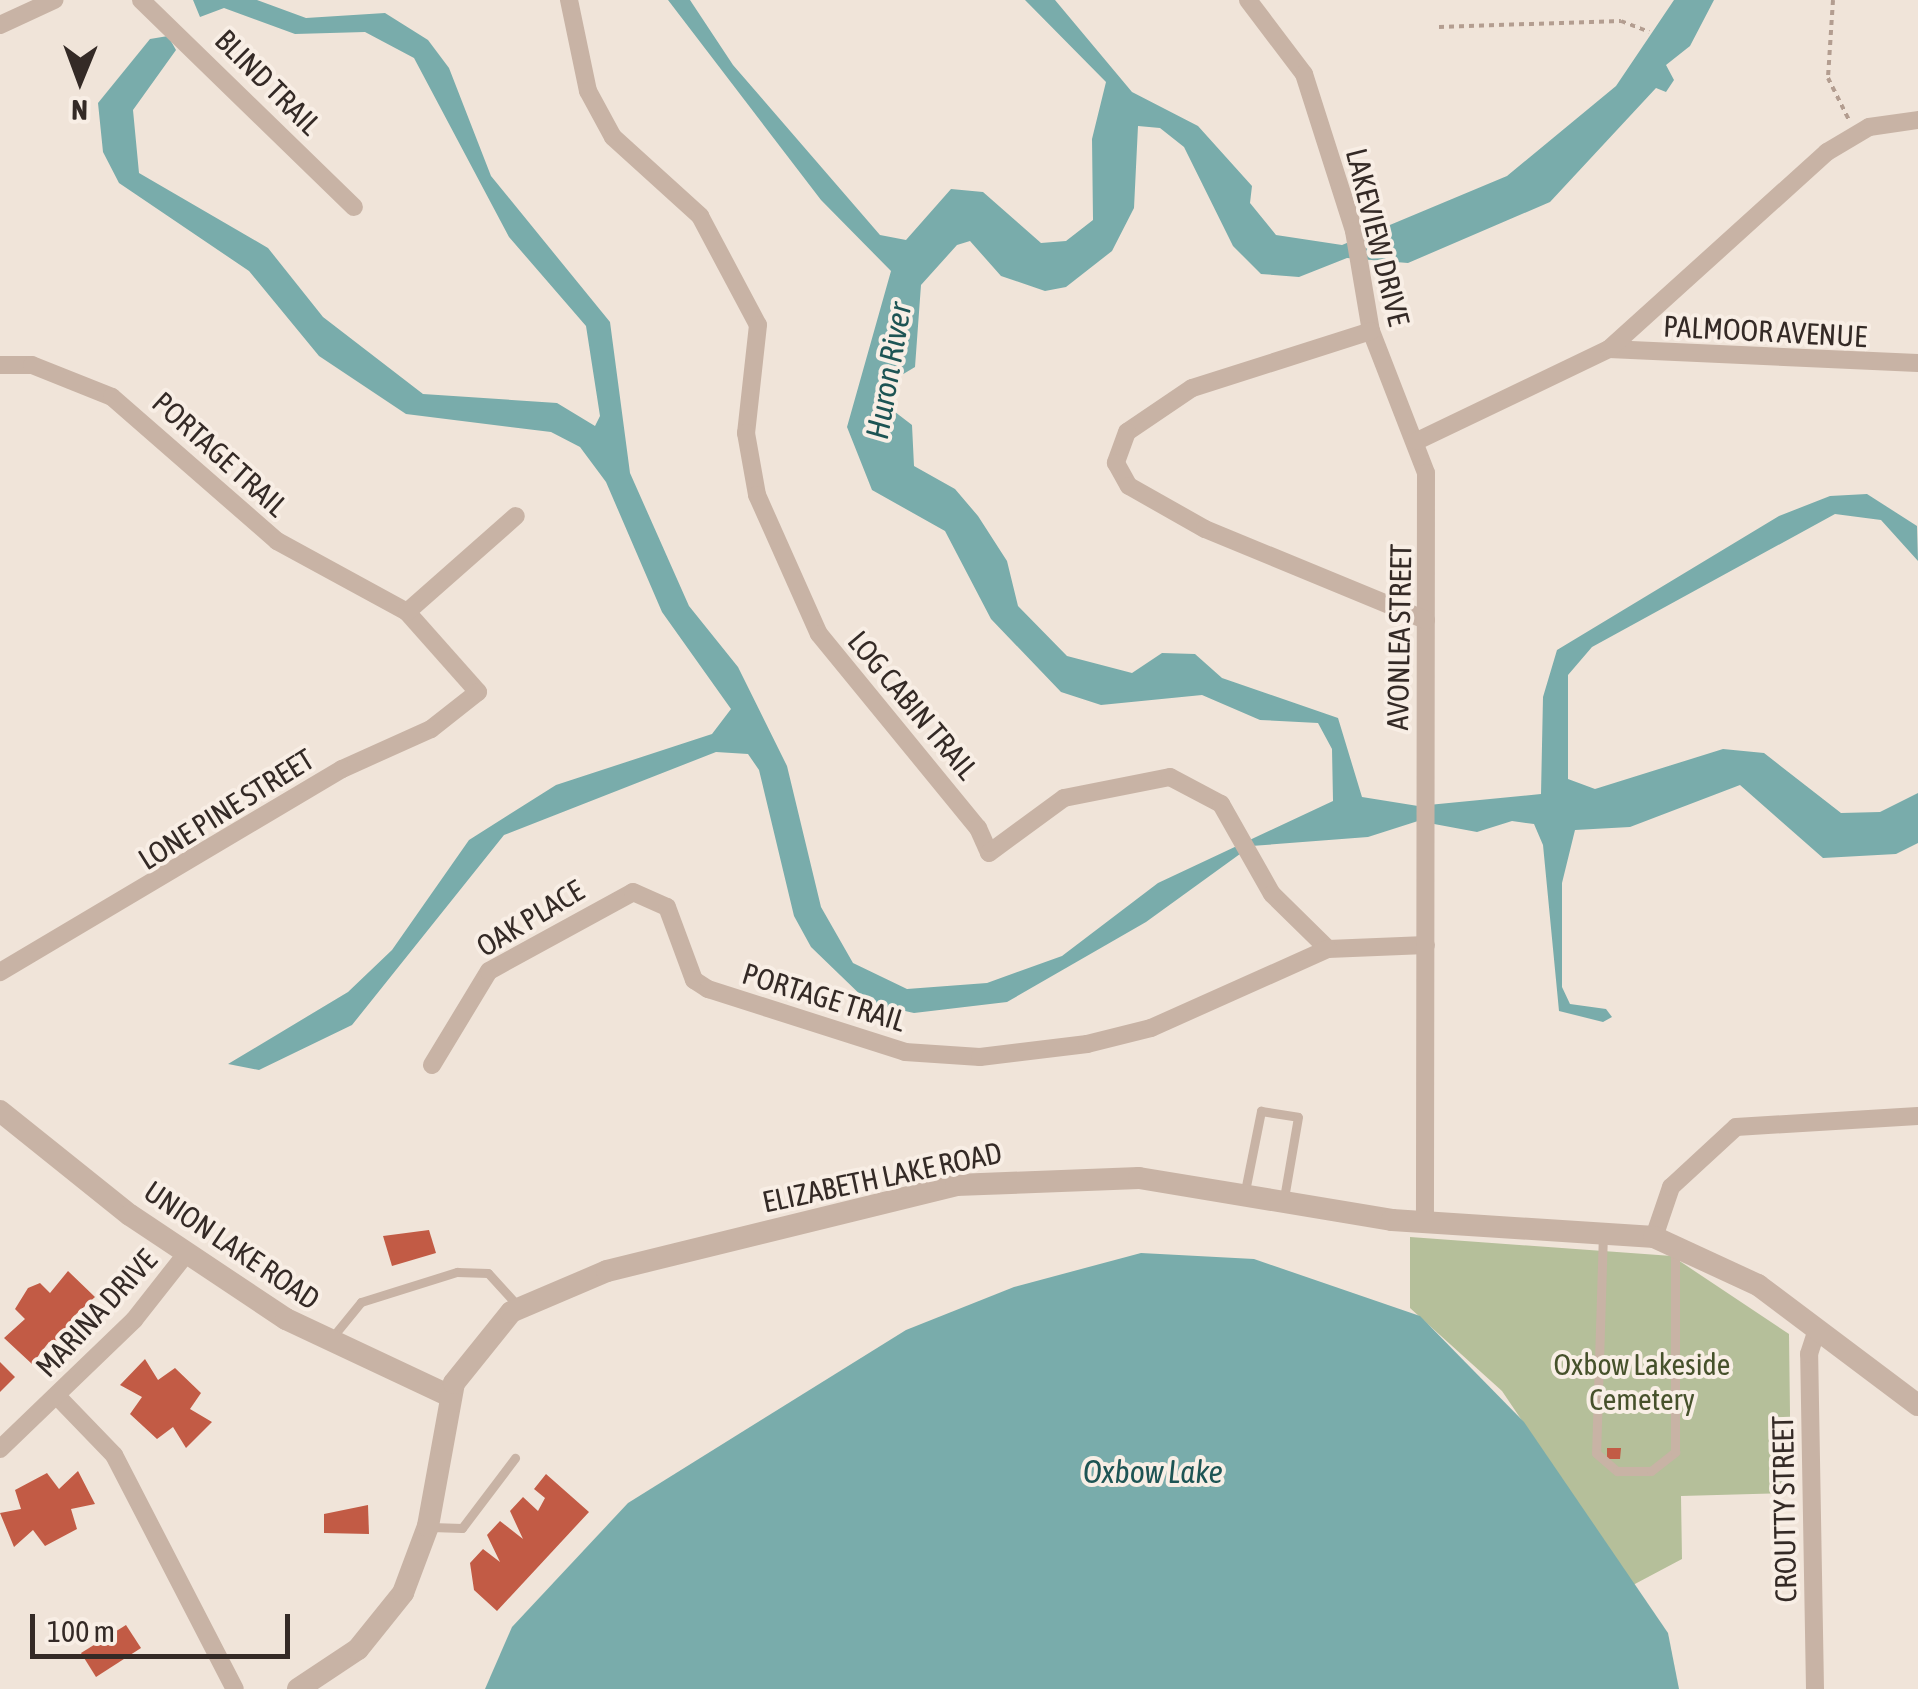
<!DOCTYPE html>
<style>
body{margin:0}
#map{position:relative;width:1918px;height:1689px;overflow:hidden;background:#f0e4d9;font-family:"Asap Condensed",sans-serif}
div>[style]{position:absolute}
.green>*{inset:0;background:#b5bf9a}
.water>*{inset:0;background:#79acab}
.building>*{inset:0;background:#c25b45}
.path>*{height:4px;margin-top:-2px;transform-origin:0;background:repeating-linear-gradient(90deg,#b39d90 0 5px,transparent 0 10px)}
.service>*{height:9px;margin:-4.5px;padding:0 4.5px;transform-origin:4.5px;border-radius:4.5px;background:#c8b3a5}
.minor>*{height:18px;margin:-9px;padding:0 9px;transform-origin:9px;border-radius:9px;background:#c8b3a5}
.tertiary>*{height:22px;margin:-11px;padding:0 11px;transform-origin:11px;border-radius:11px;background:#c8b3a5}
span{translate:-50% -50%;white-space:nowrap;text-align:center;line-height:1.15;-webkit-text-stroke:8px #f8eee5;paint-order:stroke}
.street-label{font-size:30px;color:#342a26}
.park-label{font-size:30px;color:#46512b}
.water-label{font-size:32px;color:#1d5454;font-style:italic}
.north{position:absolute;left:30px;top:30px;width:100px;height:100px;-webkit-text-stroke:8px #f8eee5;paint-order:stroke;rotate:181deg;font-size:28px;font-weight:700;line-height:40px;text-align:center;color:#342a26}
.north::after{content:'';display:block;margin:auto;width:35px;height:45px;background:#342a26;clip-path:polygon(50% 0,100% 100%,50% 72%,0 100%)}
.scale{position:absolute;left:30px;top:1614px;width:260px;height:45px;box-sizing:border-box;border:5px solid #342a26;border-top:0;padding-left:12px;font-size:30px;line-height:35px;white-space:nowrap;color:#342a26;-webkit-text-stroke:8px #f8eee5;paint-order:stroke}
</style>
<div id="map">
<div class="green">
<div style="clip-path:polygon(1410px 1237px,1672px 1256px,1789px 1334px,1791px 1493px,1681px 1496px,1682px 1559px,1633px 1585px,1502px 1391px,1410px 1308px)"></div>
</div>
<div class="water">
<div style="clip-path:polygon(193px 0,257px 0,306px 18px,385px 13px,428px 40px,449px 68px,491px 176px,610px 322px,630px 473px,689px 606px,738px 667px,787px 766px,821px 907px,853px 963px,907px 989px,987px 983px,1062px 956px,1158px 883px,1333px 801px,1332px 749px,1318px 723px,1260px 720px,1202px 695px,1101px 705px,1061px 692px,991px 619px,945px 531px,872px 490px,847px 427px,891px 271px,821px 200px,668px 0,690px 0,733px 65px,880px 235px,906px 240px,951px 189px,983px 192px,1041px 243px,1066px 241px,1093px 220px,1092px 139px,1106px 82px,1025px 0,1055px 0,1132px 92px,1198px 126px,1252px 186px,1250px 203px,1276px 235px,1342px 245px,1507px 176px,1616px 86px,1674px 0,1714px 0,1690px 46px,1666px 65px,1674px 80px,1666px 92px,1656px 88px,1550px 202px,1408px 263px,1347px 258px,1299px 277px,1261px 274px,1233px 246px,1184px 147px,1160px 128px,1138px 126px,1134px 208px,1112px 251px,1066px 287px,1045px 291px,1001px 276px,970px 241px,957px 245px,921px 285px,915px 367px,890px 382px,886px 405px,912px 425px,914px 466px,955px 489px,978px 516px,1007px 561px,1018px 606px,1067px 656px,1132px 673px,1162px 653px,1195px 654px,1222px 678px,1338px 718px,1362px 797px,1418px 806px,1541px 794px,1543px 697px,1557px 650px,1779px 516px,1830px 496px,1867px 494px,1917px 526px,1918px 561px,1881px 520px,1835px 514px,1592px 647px,1568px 675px,1568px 779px,1595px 789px,1723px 749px,1764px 753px,1841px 813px,1880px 812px,1918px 793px,1918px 843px,1896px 854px,1823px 858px,1740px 785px,1630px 827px,1575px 830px,1562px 883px,1562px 987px,1570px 1004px,1606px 1009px,1612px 1017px,1603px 1022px,1559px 1011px,1543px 845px,1534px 824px,1512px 821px,1477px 832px,1418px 821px,1368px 837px,1251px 846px,1146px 922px,1007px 1002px,914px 1013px,869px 1003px,811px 947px,794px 916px,759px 770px,748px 754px,716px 752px,504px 835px,352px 1025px,259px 1070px,228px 1064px,348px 992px,392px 950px,469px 840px,556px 785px,712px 734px,731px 709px,662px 612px,606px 482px,580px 447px,551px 432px,406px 414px,319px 356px,249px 271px,119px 183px,103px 152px,98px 103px,150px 39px,168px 36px,176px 50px,133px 110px,139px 173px,268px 248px,323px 317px,423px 394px,557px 403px,595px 426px,600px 416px,586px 326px,509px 237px,414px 58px,365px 32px,295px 34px,224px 8px,200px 17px)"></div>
<div style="clip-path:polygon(1141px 1253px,1254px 1259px,1420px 1316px,1524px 1422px,1668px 1633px,1679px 1689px,485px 1689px,512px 1627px,628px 1503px,906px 1330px,1014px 1287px)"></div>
</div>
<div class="building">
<div style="clip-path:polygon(429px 1230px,436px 1253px,392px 1266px,383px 1236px)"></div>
<div style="clip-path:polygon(68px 1271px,95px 1297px,74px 1316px,85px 1326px,60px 1352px,49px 1342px,32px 1364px,4px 1338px,25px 1319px,15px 1309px,28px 1288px,40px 1283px,50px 1293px)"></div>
<div style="clip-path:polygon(145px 1359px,158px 1380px,175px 1368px,201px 1393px,190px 1409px,212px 1422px,186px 1448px,173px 1427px,157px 1439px,130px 1414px,142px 1397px,120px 1385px)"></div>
<div style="clip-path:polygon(0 1362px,15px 1377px,0 1392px)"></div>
<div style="clip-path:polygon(1607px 1448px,1621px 1448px,1620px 1459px,1607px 1459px)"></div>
<div style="clip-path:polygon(78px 1471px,95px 1504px,71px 1509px,77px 1529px,45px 1546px,33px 1530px,14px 1547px,0 1513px,21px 1509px,15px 1490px,47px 1473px,59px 1489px)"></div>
<div style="clip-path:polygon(546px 1474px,589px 1512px,497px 1611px,474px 1590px,470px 1563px,483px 1549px,500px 1562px,487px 1535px,500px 1521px,523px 1539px,510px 1511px,523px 1497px,538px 1511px,545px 1498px,534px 1489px)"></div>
<div style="clip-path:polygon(368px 1505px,369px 1534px,324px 1533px,324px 1514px)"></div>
<div style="clip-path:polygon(126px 1625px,141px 1648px,96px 1677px,81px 1653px)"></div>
</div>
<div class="path">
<div style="left:1833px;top:0;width:78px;rotate:93.7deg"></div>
<div style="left:1828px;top:78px;width:47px;rotate:63.4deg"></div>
<div style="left:1439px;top:27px;width:182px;rotate:-1.9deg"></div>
<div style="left:1621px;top:21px;width:30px;rotate:21deg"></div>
</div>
<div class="service">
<div style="left:1245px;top:1191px;width:82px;rotate:-78.7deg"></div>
<div style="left:1261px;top:1111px;width:37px;rotate:9deg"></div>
<div style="left:1298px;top:1117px;width:82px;rotate:99.8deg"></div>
<div style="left:1603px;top:1233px;width:220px;rotate:91.8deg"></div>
<div style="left:1596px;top:1453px;width:28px;rotate:41deg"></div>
<div style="left:1617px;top:1471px;width:34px"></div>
<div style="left:1651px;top:1471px;width:31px;rotate:-38deg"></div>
<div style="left:1675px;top:1452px;width:204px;rotate:-90deg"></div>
<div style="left:330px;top:1340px;width:49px;rotate:-50.8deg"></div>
<div style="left:361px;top:1302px;width:101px;rotate:-17.4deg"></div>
<div style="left:457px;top:1272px;width:31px;rotate:2deg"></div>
<div style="left:488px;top:1273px;width:45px;rotate:47.7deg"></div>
<div style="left:431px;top:1527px;width:31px;rotate:2deg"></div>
<div style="left:462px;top:1528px;width:88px;rotate:-52.9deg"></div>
</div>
<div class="minor">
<div style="left:141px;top:0;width:297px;rotate:44.2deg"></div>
<div style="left:569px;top:0;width:93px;rotate:78.2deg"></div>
<div style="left:588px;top:91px;width:52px;rotate:61.5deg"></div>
<div style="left:613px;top:137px;width:118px;rotate:42.2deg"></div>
<div style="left:700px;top:216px;width:123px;rotate:62deg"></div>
<div style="left:758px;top:325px;width:109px;rotate:96.3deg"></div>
<div style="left:746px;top:433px;width:63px;rotate:79.9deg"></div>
<div style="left:757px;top:495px;width:152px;rotate:66deg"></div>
<div style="left:819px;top:634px;width:251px;rotate:50.7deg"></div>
<div style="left:978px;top:828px;width:27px;rotate:66deg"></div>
<div style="left:989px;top:853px;width:93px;rotate:-36.3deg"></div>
<div style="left:1064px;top:798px;width:108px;rotate:-11.2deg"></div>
<div style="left:1170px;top:777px;width:58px;rotate:27.9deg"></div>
<div style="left:1221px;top:804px;width:103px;rotate:60.5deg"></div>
<div style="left:1272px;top:894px;width:78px;rotate:44.5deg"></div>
<div style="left:1328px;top:949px;width:98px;rotate:-2.3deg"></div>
<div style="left:1248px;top:0;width:93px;rotate:52.9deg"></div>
<div style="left:1304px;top:74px;width:165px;rotate:72.3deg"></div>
<div style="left:1354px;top:231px;width:101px;rotate:80.4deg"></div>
<div style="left:1371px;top:331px;width:152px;rotate:68.8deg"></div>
<div style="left:1426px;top:473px;width:751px;rotate:90.08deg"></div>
<div style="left:0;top:25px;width:60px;rotate:-24.8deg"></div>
<div style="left:1371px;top:331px;width:188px;rotate:162.3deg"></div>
<div style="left:1192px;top:388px;width:78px;rotate:145.9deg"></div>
<div style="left:1127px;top:432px;width:33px;rotate:110deg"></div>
<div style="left:1116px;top:463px;width:26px;rotate:61deg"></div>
<div style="left:1129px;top:486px;width:87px;rotate:29.5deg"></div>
<div style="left:1205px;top:529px;width:239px;rotate:22.4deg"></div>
<div style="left:1609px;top:349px;width:309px;rotate:2.6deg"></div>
<div style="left:0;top:365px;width:32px"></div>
<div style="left:32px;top:365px;width:86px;rotate:21.8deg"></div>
<div style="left:112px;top:397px;width:219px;rotate:41.1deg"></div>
<div style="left:277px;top:541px;width:148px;rotate:28.6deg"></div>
<div style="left:407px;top:612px;width:107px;rotate:48.4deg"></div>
<div style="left:478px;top:692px;width:60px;rotate:141.8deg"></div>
<div style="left:431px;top:729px;width:98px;rotate:155.8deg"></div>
<div style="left:342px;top:769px;width:398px;rotate:149.3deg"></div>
<div style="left:1417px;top:441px;width:213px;rotate:-25.6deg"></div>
<div style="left:1609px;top:349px;width:294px;rotate:-42.1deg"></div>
<div style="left:1827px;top:152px;width:49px;rotate:-30.8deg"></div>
<div style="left:1869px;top:127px;width:49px;rotate:-8.1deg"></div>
<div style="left:407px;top:612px;width:145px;rotate:-41.4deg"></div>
<div style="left:432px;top:1065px;width:110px;rotate:-58.8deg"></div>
<div style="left:489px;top:971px;width:164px;rotate:-28.7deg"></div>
<div style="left:633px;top:892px;width:37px;rotate:24deg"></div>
<div style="left:667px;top:907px;width:78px;rotate:69.7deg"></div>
<div style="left:694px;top:980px;width:17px;rotate:33deg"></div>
<div style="left:708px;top:989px;width:207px;rotate:17.7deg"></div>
<div style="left:905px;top:1052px;width:75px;rotate:3.8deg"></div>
<div style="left:980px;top:1057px;width:108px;rotate:-6.9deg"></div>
<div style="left:1087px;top:1044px;width:66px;rotate:-14deg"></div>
<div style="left:1151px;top:1028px;width:194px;rotate:-24.1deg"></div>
<div style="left:1654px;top:1237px;width:53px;rotate:-71.2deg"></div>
<div style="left:1671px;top:1187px;width:88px;rotate:-42.7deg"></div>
<div style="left:1736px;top:1127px;width:182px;rotate:-3.5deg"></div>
<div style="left:57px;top:1396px;width:82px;rotate:46deg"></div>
<div style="left:114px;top:1455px;width:263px;rotate:62.7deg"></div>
<div style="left:0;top:1449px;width:186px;rotate:-43.9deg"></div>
<div style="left:134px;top:1320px;width:84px;rotate:-51.8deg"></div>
<div style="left:1815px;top:1689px;width:335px;rotate:-91deg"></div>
<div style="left:1809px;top:1354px;width:26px;rotate:-72deg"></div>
</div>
<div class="tertiary">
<div style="left:0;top:1111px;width:166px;rotate:38.7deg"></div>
<div style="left:130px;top:1215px;width:187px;rotate:33.7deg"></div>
<div style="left:286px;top:1319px;width:181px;rotate:25.2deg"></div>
<div style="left:298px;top:1689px;width:72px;rotate:-33.7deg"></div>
<div style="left:358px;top:1649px;width:72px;rotate:-51.2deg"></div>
<div style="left:403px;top:1593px;width:72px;rotate:-69.5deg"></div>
<div style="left:428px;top:1526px;width:145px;rotate:-79.7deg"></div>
<div style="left:454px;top:1383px;width:91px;rotate:-51.2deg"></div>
<div style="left:511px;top:1312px;width:104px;rotate:-23.1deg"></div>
<div style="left:607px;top:1271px;width:359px;rotate:-13.8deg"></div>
<div style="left:956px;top:1185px;width:183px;rotate:-2.2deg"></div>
<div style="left:1139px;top:1178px;width:256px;rotate:9.4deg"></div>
<div style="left:1392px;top:1220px;width:263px;rotate:3.7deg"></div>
<div style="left:1654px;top:1237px;width:115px;rotate:24.8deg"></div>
<div style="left:1758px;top:1285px;width:200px;rotate:36.9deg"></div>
</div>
<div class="street-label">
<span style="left:268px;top:82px;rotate:45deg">BLIND TRAIL</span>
<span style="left:1378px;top:237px;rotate:76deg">LAKEVIEW DRIVE</span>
<span style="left:1765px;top:331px;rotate:3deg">PALMOOR AVENUE</span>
<span style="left:220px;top:454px;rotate:42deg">PORTAGE TRAIL</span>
<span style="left:1399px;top:637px;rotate:-89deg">AVONLEA STREET</span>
<span style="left:913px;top:705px;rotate:50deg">LOG CABIN TRAIL</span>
<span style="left:226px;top:809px;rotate:-32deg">LONE PINE STREET</span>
<span style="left:530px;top:918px;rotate:-31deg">OAK PLACE</span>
<span style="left:824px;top:997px;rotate:17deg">PORTAGE TRAIL</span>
<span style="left:882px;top:1177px;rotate:-12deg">ELIZABETH LAKE ROAD</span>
<span style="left:232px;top:1245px;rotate:34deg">UNION LAKE ROAD</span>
<span style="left:96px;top:1313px;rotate:-47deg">MARINA DRIVE</span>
<span style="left:1784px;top:1509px;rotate:-91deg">CROUTTY STREET</span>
</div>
<div class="park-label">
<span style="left:1642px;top:1381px">Oxbow Lakeside<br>Cemetery</span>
</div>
<div class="water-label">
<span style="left:889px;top:371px;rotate:-80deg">Huron River</span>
<span style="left:1153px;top:1472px">Oxbow Lake</span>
</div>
<div class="north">N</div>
<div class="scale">100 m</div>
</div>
